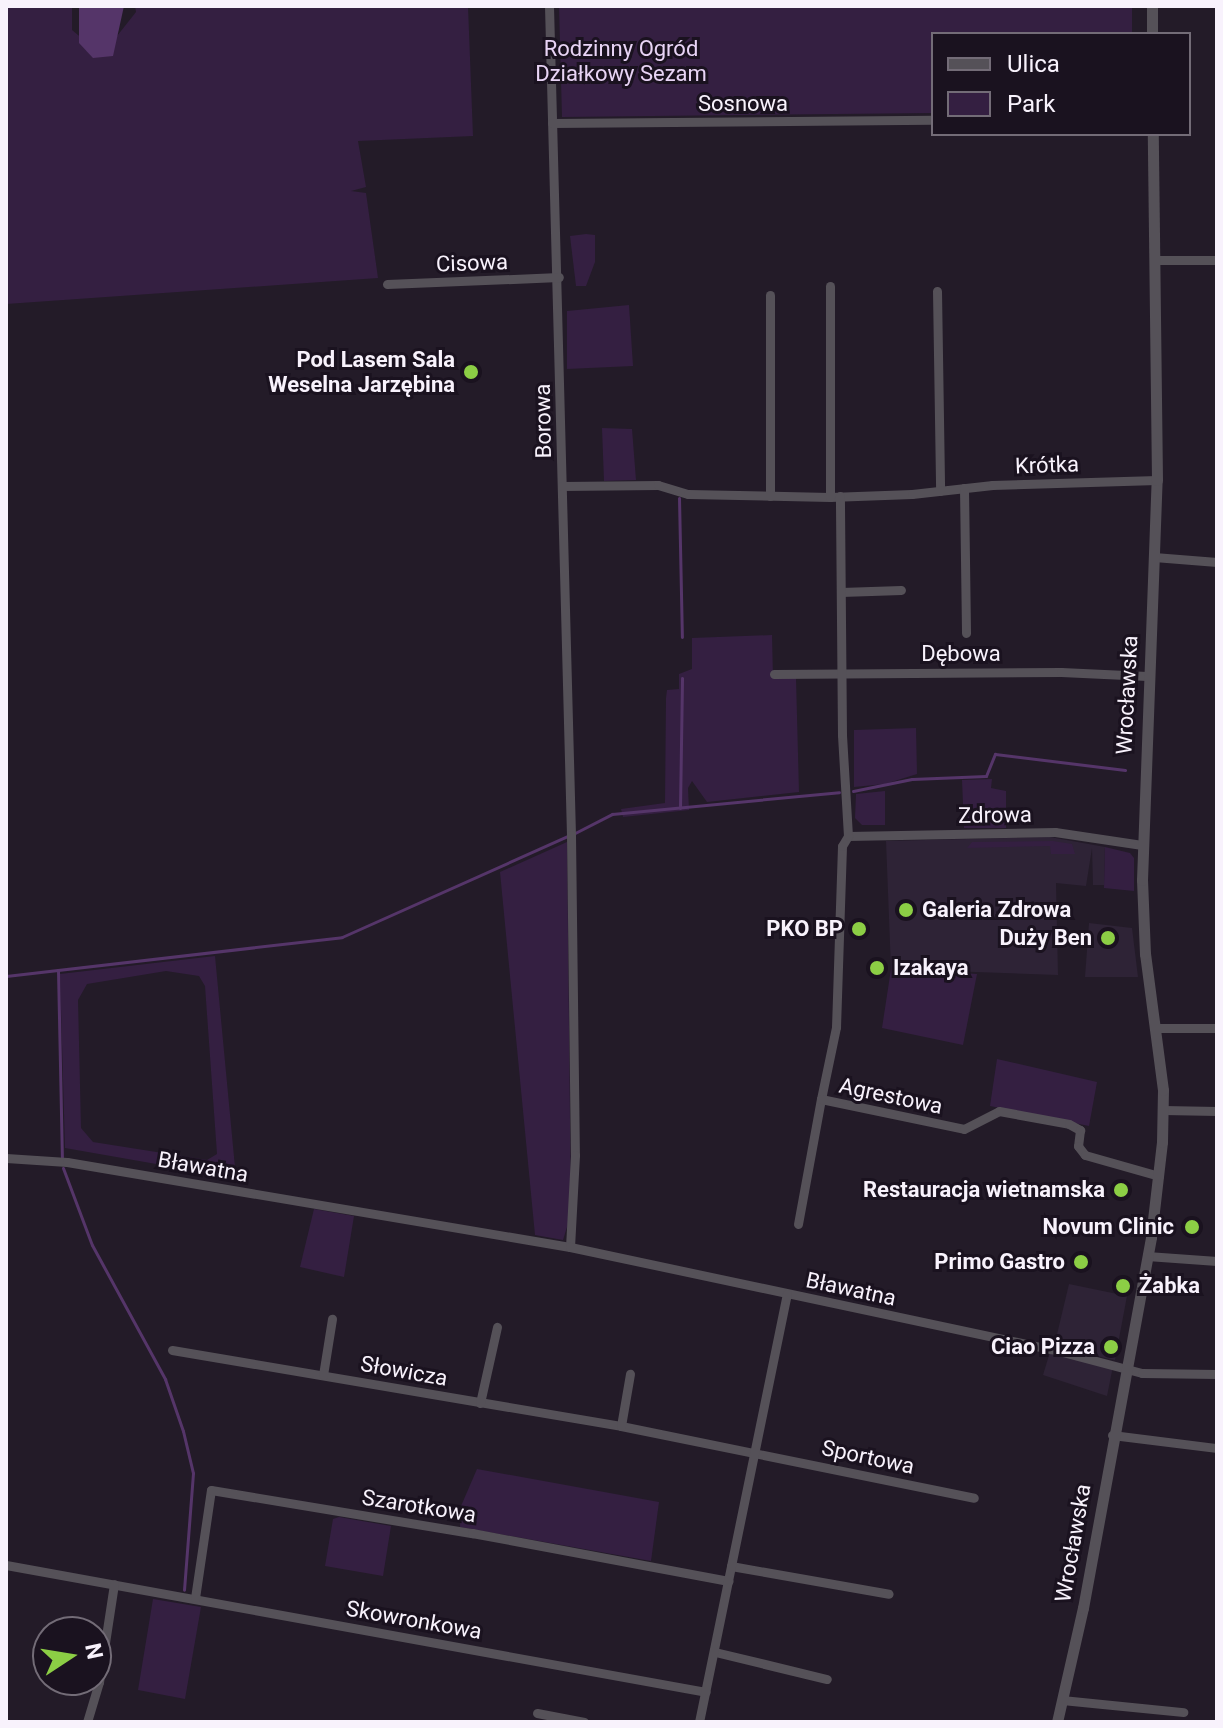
<!DOCTYPE html>
<meta charset="utf-8">
<style>
body{margin:0}
#map{position:relative;width:1223px;height:1728px;overflow:hidden;background:#231b28;font-family:Roboto,sans-serif}
div>[style]{position:absolute}
.built>*{inset:0;background:#2e2336}
.green>*{inset:0;background:#341f41}
.water>*{inset:0;background:#553569}
.stream>*{height:3px;margin:-1.5px;padding:0 1.5px;transform-origin:1.5px;border-radius:1.5px;background:#553569}
.minor>*{height:9px;margin:-4.5px;padding:0 4.5px;transform-origin:4.5px;border-radius:4.5px;background:#555158}
.tertiary>*{height:11px;margin:-5.5px;padding:0 5.5px;transform-origin:5.5px;border-radius:5.5px;background:#555158}
.dots>*{width:22px;height:22px;translate:-50% -50%;box-sizing:border-box;border:4px solid #1a121f;border-radius:50%}
span{translate:-50% -50%;white-space:nowrap;text-align:center;line-height:1.15;-webkit-text-stroke:6px #1a121f;paint-order:stroke}
.park-label{font-size:22px;color:#e8d4f5}
.street-label{font-size:22px;color:#f8f2fc}
.poi-label{font-size:22px;color:#f8f2fc;font-weight:700}
.right{translate:-100% -50%;text-align:right}
.left{translate:0 -50%;text-align:left}
.frame{position:absolute;inset:0;border:8px solid #f8f2fc;pointer-events:none}
.legend{position:absolute;left:931px;top:32px;width:260px;height:104px;box-sizing:border-box;background:#1a121f;border:2px solid #736c77;margin:0;padding:10px 14px;list-style:none;font-size:24px;color:#f8f2fc}
.legend li{display:flex;align-items:center;gap:16px;height:40px}
.legend b{width:40px;border:2px solid #736c77}
.north{position:absolute;left:32px;top:1616px;width:80px;height:80px;box-sizing:border-box;background:#1a121f;border:2px solid #736c77;border-radius:50%;rotate:78deg;font-size:22px;font-weight:700;line-height:32px;text-align:center;color:#f8f2fc}
.north::after{content:'';display:block;margin:auto;width:28px;height:36px;background:#8cce45;clip-path:polygon(50% 0,100% 100%,50% 72%,0 100%)}
</style>
<div id="map">
<div class="built">
<div style="clip-path:polygon(1050px 837px,1105px 847px,1104px 885px,1093px 885px,1092px 848px,1086px 886px,1056px 883px,1058px 975px,891px 969px,886px 841px)"></div>
<div style="clip-path:polygon(1089px 923px,1132px 928px,1138px 977px,1085px 977px)"></div>
<div style="clip-path:polygon(1069px 1284px,1127px 1296px,1115px 1360px,1054px 1347px)"></div>
<div style="clip-path:polygon(1050px 1352px,1113px 1366px,1107px 1396px,1043px 1375px)"></div>
</div>
<div class="green">
<div style="clip-path:polygon(6px 6px,72px 6px,72px 30px,102px 55px,136px 12px,135px 6px,468px 6px,473px 136px,358px 141px,366px 187px,351px 191px,366px 193px,378px 278px,6px 304px)"></div>
<div style="clip-path:polygon(559px 6px,1132px 6px,1132px 34px,933px 34px,933px 113px,562px 117px)"></div>
<div style="clip-path:polygon(586px 234px,595px 235px,595px 262px,586px 286px,576px 286px,570px 236px)"></div>
<div style="clip-path:polygon(629px 305px,633px 366px,567px 369px,567px 311px)"></div>
<div style="clip-path:polygon(602px 428px,632px 429px,636px 480px,604px 481px)"></div>
<div style="clip-path:polygon(772px 635px,773px 678px,796px 678px,799px 792px,707px 802px,692px 781px,688px 788px,689px 810px,623px 817px,621px 809px,665px 803px,666px 698px,667px 690px,679px 689px,679px 674px,692px 669px,692px 638px)"></div>
<div style="clip-path:polygon(916px 728px,917px 774px,885px 784px,854px 787px,854px 730px)"></div>
<div style="clip-path:polygon(992px 779px,991px 788px,1006px 791px,1006px 828px,964px 828px,962px 780px)"></div>
<div style="clip-path:polygon(885px 791px,885px 825px,862px 825px,855px 818px,856px 794px)"></div>
<div style="clip-path:polygon(1053px 841px,1072px 844px,1075px 854px,1051px 854px,1050px 846px,967px 848px,972px 842px)"></div>
<div style="clip-path:polygon(567px 842px,571px 1214px,563px 1240px,535px 1235px,500px 872px)"></div>
<div style="clip-path:polygon(1105px 847px,1130px 853px,1134px 858px,1134px 891px,1104px 888px)"></div>
<div style="clip-path:polygon(evenodd,215px 956px,236px 1178px,65px 1148px,60px 974px,215px 956px,166px 971px,199px 976px,205px 986px,217px 1154px,207px 1160px,93px 1142px,81px 1128px,78px 1000px,87px 984px,166px 971px)"></div>
<div style="clip-path:polygon(891px 969px,977px 974px,963px 1045px,882px 1028px)"></div>
<div style="clip-path:polygon(997px 1059px,1097px 1082px,1089px 1126px,990px 1106px)"></div>
<div style="clip-path:polygon(314px 1209px,354px 1216px,344px 1277px,300px 1267px)"></div>
<div style="clip-path:polygon(477px 1469px,659px 1502px,651px 1561px,460px 1527px,461px 1506px)"></div>
<div style="clip-path:polygon(339px 1517px,391px 1526px,383px 1576px,325px 1566px,333px 1519px)"></div>
<div style="clip-path:polygon(153px 1599px,201px 1607px,185px 1699px,138px 1690px)"></div>
</div>
<div class="water">
<div style="clip-path:polygon(79px 6px,124px 6px,113px 56px,93px 58px,79px 43px)"></div>
</div>
<div class="stream">
<div style="left:679px;top:498px;width:139px;rotate:88.8deg"></div>
<div style="left:853px;top:791px;width:60px;rotate:-11.5deg"></div>
<div style="left:912px;top:779px;width:74px;rotate:-2.3deg"></div>
<div style="left:986px;top:776px;width:24px;rotate:-68deg"></div>
<div style="left:995px;top:754px;width:131px;rotate:7deg"></div>
<div style="left:680px;top:808px;width:130px;rotate:-89.1deg"></div>
<div style="left:575px;top:833px;width:42px;rotate:-27.2deg"></div>
<div style="left:612px;top:814px;width:228px;rotate:-5.5deg"></div>
<div style="left:58px;top:970px;width:187px;rotate:88.8deg"></div>
<div style="left:6px;top:976px;width:338px;rotate:-6.6deg"></div>
<div style="left:342px;top:937px;width:248px;rotate:-24.1deg"></div>
<div style="left:63px;top:1168px;width:82px;rotate:69.4deg"></div>
<div style="left:92px;top:1245px;width:153px;rotate:61.4deg"></div>
<div style="left:165px;top:1379px;width:55px;rotate:70.9deg"></div>
<div style="left:183px;top:1431px;width:43px;rotate:76.6deg"></div>
<div style="left:193px;top:1473px;width:117px;rotate:94.4deg"></div>
</div>
<div class="minor">
<div style="left:549px;top:6px;width:829px;rotate:88.48deg"></div>
<div style="left:571px;top:835px;width:320px;rotate:89.3deg"></div>
<div style="left:575px;top:1155px;width:92px;rotate:93.1deg"></div>
<div style="left:552px;top:123px;width:381px;rotate:-0.5deg"></div>
<div style="left:1155px;top:260px;width:62px"></div>
<div style="left:387px;top:284px;width:172px;rotate:-2.3deg"></div>
<div style="left:937px;top:291px;width:200px;rotate:89.1deg"></div>
<div style="left:770px;top:295px;width:201px;rotate:90deg"></div>
<div style="left:562px;top:486px;width:96px;rotate:-0.6deg"></div>
<div style="left:658px;top:485px;width:31px;rotate:17deg"></div>
<div style="left:688px;top:494px;width:142px;rotate:1.2deg"></div>
<div style="left:830px;top:497px;width:82px;rotate:-2.1deg"></div>
<div style="left:912px;top:494px;width:81px;rotate:-6.4deg"></div>
<div style="left:992px;top:485px;width:165px;rotate:-1.7deg"></div>
<div style="left:964px;top:488px;width:145px;rotate:89.2deg"></div>
<div style="left:830px;top:497px;width:211px;rotate:-90deg"></div>
<div style="left:1154px;top:557px;width:63px;rotate:4.5deg"></div>
<div style="left:841px;top:592px;width:60px;rotate:-1.9deg"></div>
<div style="left:774px;top:674px;width:287px;rotate:-0.4deg"></div>
<div style="left:1061px;top:672px;width:86px;rotate:2.7deg"></div>
<div style="left:848px;top:836px;width:207px;rotate:-1.1deg"></div>
<div style="left:1055px;top:832px;width:88px;rotate:8.5deg"></div>
<div style="left:1154px;top:1028px;width:63px"></div>
<div style="left:821px;top:1099px;width:74px;rotate:-78.2deg"></div>
<div style="left:836px;top:1027px;width:181px;rotate:-88.1deg"></div>
<div style="left:842px;top:846px;width:12px;rotate:-59deg"></div>
<div style="left:848px;top:836px;width:101px;rotate:-93.4deg"></div>
<div style="left:842px;top:735px;width:239px;rotate:-90.5deg"></div>
<div style="left:1163px;top:1110px;width:54px;rotate:1.1deg"></div>
<div style="left:6px;top:1158px;width:61px;rotate:3.8deg"></div>
<div style="left:67px;top:1162px;width:510px;rotate:9.59deg"></div>
<div style="left:570px;top:1247px;width:492px;rotate:12deg"></div>
<div style="left:1051px;top:1349px;width:94px;rotate:14.8deg"></div>
<div style="left:1142px;top:1373px;width:75px;rotate:0.8deg"></div>
<div style="left:798px;top:1224px;width:127px;rotate:-79.6deg"></div>
<div style="left:821px;top:1099px;width:146px;rotate:11.8deg"></div>
<div style="left:964px;top:1129px;width:39px;rotate:-27deg"></div>
<div style="left:999px;top:1111px;width:71px;rotate:10.5deg"></div>
<div style="left:1069px;top:1124px;width:13px;rotate:29deg"></div>
<div style="left:1080px;top:1130px;width:16px;rotate:97deg"></div>
<div style="left:1078px;top:1146px;width:11px;rotate:52deg"></div>
<div style="left:1085px;top:1155px;width:77px;rotate:15.8deg"></div>
<div style="left:1147px;top:1256px;width:70px;rotate:4.1deg"></div>
<div style="left:172px;top:1350px;width:455px;rotate:9.6deg"></div>
<div style="left:621px;top:1426px;width:360px;rotate:11.5deg"></div>
<div style="left:323px;top:1375px;width:57px;rotate:-80.9deg"></div>
<div style="left:480px;top:1403px;width:78px;rotate:-77.4deg"></div>
<div style="left:621px;top:1426px;width:53px;rotate:-80.2deg"></div>
<div style="left:1112px;top:1435px;width:106px;rotate:7.1deg"></div>
<div style="left:6px;top:1565px;width:711px;rotate:10.28deg"></div>
<div style="left:731px;top:1566px;width:160px;rotate:10deg"></div>
<div style="left:195px;top:1598px;width:109px;rotate:-81.6deg"></div>
<div style="left:211px;top:1490px;width:265px;rotate:9.4deg"></div>
<div style="left:472px;top:1533px;width:261px;rotate:10.6deg"></div>
<div style="left:715px;top:1652px;width:115px;rotate:13.6deg"></div>
<div style="left:1062px;top:1700px;width:122px;rotate:5.7deg"></div>
<div style="left:537px;top:1713px;width:48px;rotate:10.8deg"></div>
<div style="left:87px;top:1722px;width:42px;rotate:-73.3deg"></div>
<div style="left:99px;top:1682px;width:99px;rotate:-81.3deg"></div>
<div style="left:699px;top:1722px;width:437px;rotate:-78.4deg"></div>
</div>
<div class="tertiary">
<div style="left:1152px;top:6px;width:28px;rotate:90deg"></div>
<div style="left:1057px;top:1722px;width:117px;rotate:-77.2deg"></div>
<div style="left:1083px;top:1608px;width:377px;rotate:-79.6deg"></div>
<div style="left:1151px;top:1237px;width:96px;rotate:-83.4deg"></div>
<div style="left:1162px;top:1142px;width:52px;rotate:-88.9deg"></div>
<div style="left:1163px;top:1090px;width:137px;rotate:-97.5deg"></div>
<div style="left:1145px;top:954px;width:74px;rotate:-92.3deg"></div>
<div style="left:1142px;top:880px;width:400px;rotate:-87.9deg"></div>
<div style="left:1157px;top:480px;width:346px;rotate:-90.7deg"></div>
</div>
<div class="dots">
<div style="left:471px;top:372px;background:#8cce45"></div>
<div style="left:906px;top:910px;background:#8cce45"></div>
<div style="left:859px;top:929px;background:#8cce45"></div>
<div style="left:1108px;top:938px;background:#8cce45"></div>
<div style="left:877px;top:968px;background:#8cce45"></div>
<div style="left:1121px;top:1190px;background:#8cce45"></div>
<div style="left:1192px;top:1227px;background:#8cce45"></div>
<div style="left:1081px;top:1262px;background:#8cce45"></div>
<div style="left:1123px;top:1286px;background:#8cce45"></div>
<div style="left:1111px;top:1347px;background:#8cce45"></div>
</div>
<div class="park-label">
<span style="left:621px;top:61px">Rodzinny Ogród<br>Działkowy Sezam</span>
</div>
<div class="street-label">
<span style="left:743px;top:104px">Sosnowa</span>
<span style="left:472px;top:263px;rotate:-2deg">Cisowa</span>
<span style="left:543px;top:421px;rotate:-91deg">Borowa</span>
<span style="left:1047px;top:465px;rotate:-2deg">Krótka</span>
<span style="left:961px;top:654px">Dębowa</span>
<span style="left:1127px;top:695px;rotate:-87deg">Wrocławska</span>
<span style="left:995px;top:815px;rotate:-1deg">Zdrowa</span>
<span style="left:891px;top:1096px;rotate:12deg">Agrestowa</span>
<span style="left:203px;top:1167px;rotate:10deg">Bławatna</span>
<span style="left:851px;top:1289px;rotate:12deg">Bławatna</span>
<span style="left:404px;top:1371px;rotate:10deg">Słowicza</span>
<span style="left:868px;top:1457px;rotate:12deg">Sportowa</span>
<span style="left:419px;top:1506px;rotate:9deg">Szarotkowa</span>
<span style="left:1073px;top:1543px;rotate:-80deg">Wrocławska</span>
<span style="left:414px;top:1620px;rotate:10deg">Skowronkowa</span>
</div>
<div class="poi-label">
<span class="right" style="left:455px;top:372px">Pod Lasem Sala<br>Weselna Jarzębina</span>
<span class="left" style="left:922px;top:910px">Galeria Zdrowa</span>
<span class="right" style="left:843px;top:929px">PKO BP</span>
<span class="right" style="left:1092px;top:938px">Duży Ben</span>
<span class="left" style="left:893px;top:968px">Izakaya</span>
<span class="right" style="left:1105px;top:1190px">Restauracja wietnamska</span>
<span class="right" style="left:1174px;top:1227px">Novum Clinic</span>
<span class="right" style="left:1065px;top:1262px">Primo Gastro</span>
<span class="left" style="left:1139px;top:1286px">Żabka</span>
<span class="right" style="left:1095px;top:1347px">Ciao Pizza</span>
</div>
<div class="frame"></div>
<ul class="legend">
<li><b style="height:10px;background:#555158"></b>Ulica</li>
<li><b style="height:22px;background:#341f41"></b>Park</li>
</ul>
<div class="north">N</div>
</div>
